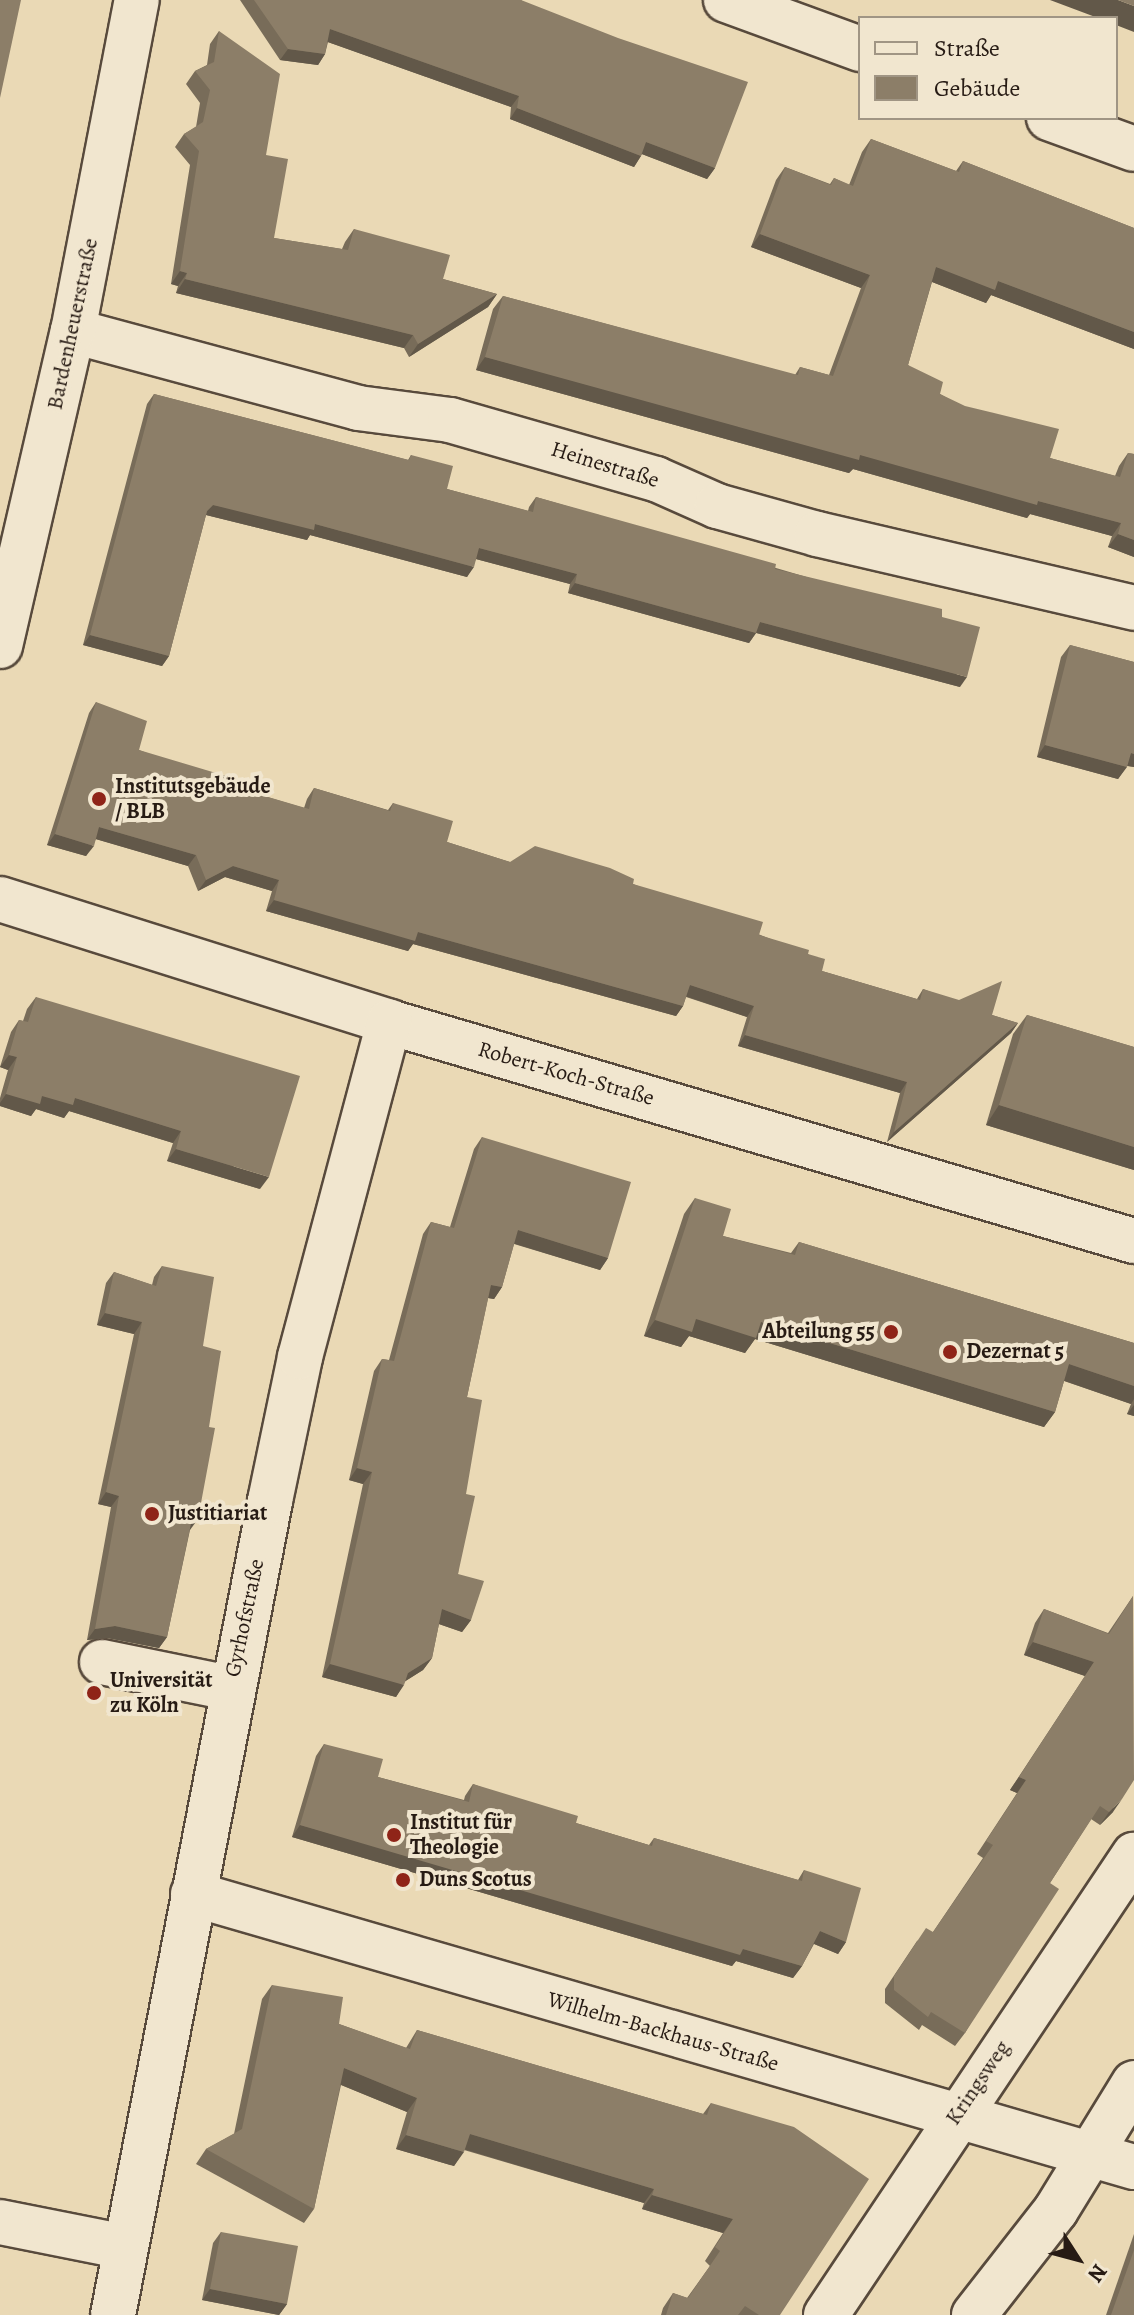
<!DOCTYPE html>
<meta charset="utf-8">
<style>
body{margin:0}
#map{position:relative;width:1134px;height:2315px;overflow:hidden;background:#ead9b5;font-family:Alegreya,serif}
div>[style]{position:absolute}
.roads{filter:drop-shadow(2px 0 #584a3c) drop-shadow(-2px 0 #584a3c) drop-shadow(0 2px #584a3c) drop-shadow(0 -2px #584a3c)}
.minor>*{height:44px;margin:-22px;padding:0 22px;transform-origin:22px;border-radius:22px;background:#f1e6cf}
.wall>*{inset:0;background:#786c59}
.shaded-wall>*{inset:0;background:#625849}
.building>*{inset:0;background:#8c7e68}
.dots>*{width:22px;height:22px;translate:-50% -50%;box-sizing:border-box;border:4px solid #f1e6cf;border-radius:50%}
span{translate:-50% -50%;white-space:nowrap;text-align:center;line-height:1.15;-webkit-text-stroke:8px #f1e6cf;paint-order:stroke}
.street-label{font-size:22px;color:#271b14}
.poi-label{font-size:22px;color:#271b14;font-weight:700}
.left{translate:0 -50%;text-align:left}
.right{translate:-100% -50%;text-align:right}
.legend{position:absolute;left:858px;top:16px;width:260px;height:104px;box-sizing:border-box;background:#f1e6cf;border:2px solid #a09584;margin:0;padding:10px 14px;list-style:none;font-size:24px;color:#271b14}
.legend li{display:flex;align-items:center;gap:16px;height:40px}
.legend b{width:40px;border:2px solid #a09584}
.north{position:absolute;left:1038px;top:2219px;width:80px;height:80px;-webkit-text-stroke:6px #f1e6cf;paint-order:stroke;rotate:126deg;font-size:22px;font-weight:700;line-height:32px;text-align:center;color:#271b14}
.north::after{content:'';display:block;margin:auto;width:28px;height:36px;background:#271b14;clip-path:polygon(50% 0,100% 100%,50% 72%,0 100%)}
</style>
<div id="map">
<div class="roads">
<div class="minor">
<div style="left:726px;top:0;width:143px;rotate:20.1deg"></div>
<div style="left:1049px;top:118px;width:90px;rotate:20deg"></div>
<div style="left:73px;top:331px;width:295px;rotate:15.1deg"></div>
<div style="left:358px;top:408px;width:93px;rotate:7.4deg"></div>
<div style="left:450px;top:420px;width:214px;rotate:16deg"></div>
<div style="left:656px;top:479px;width:67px;rotate:23.9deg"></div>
<div style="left:717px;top:506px;width:104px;rotate:15.6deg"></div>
<div style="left:817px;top:534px;width:326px;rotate:13.1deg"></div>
<div style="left:0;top:646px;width:323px;rotate:-77deg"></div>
<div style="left:73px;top:331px;width:337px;rotate:-79.1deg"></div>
<div style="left:0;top:899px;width:408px;rotate:17.5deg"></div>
<div style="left:389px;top:1022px;width:777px;rotate:16.38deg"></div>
<div style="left:102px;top:1662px;width:131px;rotate:11.5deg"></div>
<div style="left:193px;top:1894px;width:980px;rotate:16.18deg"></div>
<div style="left:0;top:2222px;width:127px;rotate:11.3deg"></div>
<div style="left:113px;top:2315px;width:829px;rotate:-79.08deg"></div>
<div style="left:270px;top:1501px;width:147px;rotate:-78.2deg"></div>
<div style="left:300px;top:1357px;width:347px;rotate:-75.1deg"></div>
<div style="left:826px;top:2315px;width:554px;rotate:-56.2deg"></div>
<div style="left:974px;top:2315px;width:133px;rotate:-52deg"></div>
<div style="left:1056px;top:2210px;width:149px;rotate:-58.4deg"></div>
</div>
</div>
<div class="wall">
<div style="clip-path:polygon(240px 0,521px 0,715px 168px,707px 179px,642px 154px,634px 167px,510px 119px,511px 107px,328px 42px,325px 54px,318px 65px,280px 60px)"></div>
<div style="clip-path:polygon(219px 31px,266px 155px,274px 238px,342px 249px,345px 242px,354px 229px,443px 279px,497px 294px,488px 307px,409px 357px,404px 348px,176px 293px,178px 286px,171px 284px,190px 165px,175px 147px,184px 134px,196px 127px,200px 103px,186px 84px,195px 71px,207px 65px,210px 44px)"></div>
<div style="clip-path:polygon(871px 139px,956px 171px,963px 161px,1134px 228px,1134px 349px,991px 295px,986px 303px,932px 282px,908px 365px,940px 394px,1050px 458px,1115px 476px,1119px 466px,1128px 453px,1134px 454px,1134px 557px,1108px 547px,1112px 536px,1030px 514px,1027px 518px,853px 469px,849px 473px,476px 370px,493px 309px,503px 296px,795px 375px,800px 367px,829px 375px,861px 288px,751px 247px,776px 180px,785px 167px,830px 184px,834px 178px,849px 185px,862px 152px)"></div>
<div style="clip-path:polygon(154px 394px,408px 460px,411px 455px,447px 489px,528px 511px,529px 507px,536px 497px,942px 617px,960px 687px,756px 633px,749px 643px,568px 593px,570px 584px,476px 559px,467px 577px,310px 535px,307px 540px,206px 515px,169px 656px,162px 666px,83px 645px,147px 404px)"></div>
<div style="clip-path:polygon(1070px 645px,1134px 662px,1134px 767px,1127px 766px,1118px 779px,1037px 757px,1061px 657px)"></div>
<div style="clip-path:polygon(96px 702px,139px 750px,234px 787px,304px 808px,307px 799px,314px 788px,388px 810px,393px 803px,447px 842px,510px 862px,633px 884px,808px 954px,822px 971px,917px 999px,923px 989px,992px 1015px,1018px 1023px,1011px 1033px,887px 1142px,900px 1093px,738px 1046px,747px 1017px,686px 997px,683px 1006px,676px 1016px,413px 944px,408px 951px,266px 911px,272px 891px,225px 877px,198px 891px,188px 866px,96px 839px,86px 856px,47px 845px,89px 713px)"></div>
<div style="clip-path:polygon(36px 997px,260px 1189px,167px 1161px,173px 1143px,69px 1111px,64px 1118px,36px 1109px,31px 1116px,0 1106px,0 1098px,8px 1070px,0 1067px,11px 1032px,19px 1020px,23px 1021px,27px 1009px)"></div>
<div style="clip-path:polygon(1027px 1015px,1134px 1047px,1134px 1170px,986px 1125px,1013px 1034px)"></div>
<div style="clip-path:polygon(482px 1137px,608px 1258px,600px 1270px,514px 1244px,502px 1287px,494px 1299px,488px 1298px,467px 1397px,466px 1494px,458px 1574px,471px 1620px,462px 1632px,439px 1624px,432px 1658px,423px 1670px,405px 1681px,396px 1697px,322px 1677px,363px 1484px,349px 1480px,374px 1371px,382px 1359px,389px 1360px,423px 1234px,431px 1222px,450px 1227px,474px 1149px)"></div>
<div style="clip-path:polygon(695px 1198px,723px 1236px,791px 1253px,799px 1242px,1134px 1343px,1134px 1416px,1127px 1414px,1131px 1404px,1064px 1381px,1055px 1412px,1044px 1427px,755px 1339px,745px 1353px,689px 1336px,681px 1347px,644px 1336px,684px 1214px)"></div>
<div style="clip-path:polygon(162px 1266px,203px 1346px,190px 1530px,167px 1637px,159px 1648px,107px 1638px,87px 1640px,111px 1507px,98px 1504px,134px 1334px,97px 1325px,106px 1283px,114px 1272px,152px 1285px,154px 1277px)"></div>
<div style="clip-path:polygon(1133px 1596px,1113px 1812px,1100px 1825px,1091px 1819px,1050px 1883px,965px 2033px,955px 2046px,922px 2025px,919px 2030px,885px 2003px,885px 1989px,917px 1941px,933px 1932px,983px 1858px,977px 1854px,1017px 1793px,1010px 1790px,1085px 1676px,1024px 1655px,1035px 1623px,1044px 1609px,1108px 1633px)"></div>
<div style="clip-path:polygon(324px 1744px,378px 1777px,464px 1800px,465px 1796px,473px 1784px,576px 1823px,649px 1845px,654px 1838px,798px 1880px,804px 1870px,846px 1942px,838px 1954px,814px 1944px,802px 1966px,793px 1978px,736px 1961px,732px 1966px,292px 1837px,316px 1756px)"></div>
<div style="clip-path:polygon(272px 1985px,339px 2024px,406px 2048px,417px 2030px,703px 2114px,711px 2103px,780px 2315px,661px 2315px,663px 2308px,673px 2293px,687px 2298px,710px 2266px,705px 2261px,723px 2233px,642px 2209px,644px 2203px,464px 2150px,454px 2166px,396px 2149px,407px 2112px,341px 2085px,314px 2209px,304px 2223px,196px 2164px,206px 2149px,234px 2134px,262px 1999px)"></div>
<div style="clip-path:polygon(221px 2232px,287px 2304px,279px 2315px,202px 2300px,213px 2243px)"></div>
<div style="clip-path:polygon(1134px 2234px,1134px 2315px,1106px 2315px)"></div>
</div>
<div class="shaded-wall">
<div style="clip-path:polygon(1050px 0,1118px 0,1134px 6px,1134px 32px,1116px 25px,1116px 18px,1098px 18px)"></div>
<div style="clip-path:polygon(330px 29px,519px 96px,511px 107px,322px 40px)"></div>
<div style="clip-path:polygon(288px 49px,325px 54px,318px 65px,280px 60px)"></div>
<div style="clip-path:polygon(517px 108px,641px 156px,634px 167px,510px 119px)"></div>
<div style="clip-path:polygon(646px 142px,715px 168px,707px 179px,639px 153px)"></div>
<div style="clip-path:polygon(760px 234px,870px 275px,861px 288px,751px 247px)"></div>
<div style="clip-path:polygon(936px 267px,998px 281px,1134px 332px,1134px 349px,991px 295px,986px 303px,927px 280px)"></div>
<div style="clip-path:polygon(180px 271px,187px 273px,178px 286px,171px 284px)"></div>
<div style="clip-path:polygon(185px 279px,413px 335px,404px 348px,176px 293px)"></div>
<div style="clip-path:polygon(497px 294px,488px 307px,409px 357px,418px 344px)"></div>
<div style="clip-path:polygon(485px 357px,1038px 501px,1121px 523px,1112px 536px,1030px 514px,1027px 518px,853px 469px,849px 473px,476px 370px)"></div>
<div style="clip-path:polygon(213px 505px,315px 524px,474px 567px,467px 577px,310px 535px,307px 540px,206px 515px,207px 511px)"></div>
<div style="clip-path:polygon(1118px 534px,1134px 540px,1134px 557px,1108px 547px)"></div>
<div style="clip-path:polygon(479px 548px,577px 574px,570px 584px,472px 558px)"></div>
<div style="clip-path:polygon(575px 583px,756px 633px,749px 643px,568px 593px)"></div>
<div style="clip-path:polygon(760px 622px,967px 677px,960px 687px,753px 632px)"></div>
<div style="clip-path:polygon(90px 635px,169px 656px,162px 666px,83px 645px)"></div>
<div style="clip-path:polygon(1045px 745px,1127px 767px,1118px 779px,1037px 757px)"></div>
<div style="clip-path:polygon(1131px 753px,1134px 754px,1134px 767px,1123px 765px)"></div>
<div style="clip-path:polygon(99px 827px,196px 855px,188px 866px,92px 838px)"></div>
<div style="clip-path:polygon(55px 834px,94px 846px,86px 856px,47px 845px)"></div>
<div style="clip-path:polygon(233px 866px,279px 880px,272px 891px,225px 877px,198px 891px,206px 880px)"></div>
<div style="clip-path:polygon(274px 900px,418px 932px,683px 1006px,676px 1016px,413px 944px,408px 951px,266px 911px)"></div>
<div style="clip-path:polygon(690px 985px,754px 1006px,747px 1017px,682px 995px)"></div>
<div style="clip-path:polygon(1018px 1023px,1011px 1033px,887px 1142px,894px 1132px)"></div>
<div style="clip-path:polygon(745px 1035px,907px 1082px,900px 1093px,738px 1046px)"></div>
<div style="clip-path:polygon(9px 1055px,17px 1057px,8px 1070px,0 1067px)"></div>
<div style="clip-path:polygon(6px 1094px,75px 1098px,181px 1131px,173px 1143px,69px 1111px,64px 1118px,36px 1109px,31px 1116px,0 1106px,0 1103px)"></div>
<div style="clip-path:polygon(999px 1105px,1134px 1147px,1134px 1170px,986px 1125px)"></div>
<div style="clip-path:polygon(176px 1149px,269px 1177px,260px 1189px,167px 1161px)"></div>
<div style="clip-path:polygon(518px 1230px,608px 1258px,600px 1270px,509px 1242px)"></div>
<div style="clip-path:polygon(491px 1285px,502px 1287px,494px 1299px,482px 1297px)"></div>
<div style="clip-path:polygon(105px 1313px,142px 1322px,134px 1334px,97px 1325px)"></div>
<div style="clip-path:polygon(696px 1319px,761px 1322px,1055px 1412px,1044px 1427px,755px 1339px,745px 1353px,689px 1336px,681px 1347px,644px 1336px,655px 1320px)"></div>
<div style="clip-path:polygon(1069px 1364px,1134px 1386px,1134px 1399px,1131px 1404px,1059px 1379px)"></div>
<div style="clip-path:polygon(1134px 1405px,1134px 1416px,1127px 1414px)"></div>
<div style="clip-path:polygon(357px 1468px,372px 1472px,363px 1484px,349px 1480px)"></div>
<div style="clip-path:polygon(106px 1492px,119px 1496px,111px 1507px,98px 1504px)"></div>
<div style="clip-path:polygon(192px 1519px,198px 1519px,190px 1530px,184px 1530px)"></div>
<div style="clip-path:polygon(442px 1609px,471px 1620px,462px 1632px,433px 1622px)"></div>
<div style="clip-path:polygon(115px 1626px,167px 1637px,159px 1648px,107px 1638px,87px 1640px,95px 1629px)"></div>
<div style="clip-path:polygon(1033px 1642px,1094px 1662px,1085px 1676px,1024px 1655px)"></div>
<div style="clip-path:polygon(432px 1658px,423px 1670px,401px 1684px,404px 1685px,396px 1697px,322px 1677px,330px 1664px,408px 1673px)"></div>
<div style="clip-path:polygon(1019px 1777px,1026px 1780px,1017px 1793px,1010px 1790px)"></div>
<div style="clip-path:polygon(1122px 1799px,1113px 1812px,1100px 1825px,1109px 1812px)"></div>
<div style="clip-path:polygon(300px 1825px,743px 1949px,802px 1966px,793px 1978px,736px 1961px,732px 1966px,292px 1837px)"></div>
<div style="clip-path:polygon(820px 1931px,846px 1942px,838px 1954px,812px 1943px)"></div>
<div style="clip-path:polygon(344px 2068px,417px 2098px,407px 2112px,334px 2082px)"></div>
<div style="clip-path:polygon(470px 2134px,654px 2189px,644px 2203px,460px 2148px)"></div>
<div style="clip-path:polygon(406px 2135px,464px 2152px,454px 2166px,396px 2149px)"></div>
<div style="clip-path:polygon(652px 2195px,733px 2219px,723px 2233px,642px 2209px)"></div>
<div style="clip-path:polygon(210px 2289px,287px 2304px,279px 2315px,202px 2300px)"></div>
</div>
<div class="building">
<div style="clip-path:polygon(0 0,21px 0,0 98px)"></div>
<div style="clip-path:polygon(254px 0,521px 0,618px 38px,748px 82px,715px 168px,646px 142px,641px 156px,517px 108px,519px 96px,330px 29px,325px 54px,288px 49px)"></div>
<div style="clip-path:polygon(1118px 0,1134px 0,1134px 6px)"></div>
<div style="clip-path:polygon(219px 31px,280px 74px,266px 155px,288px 159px,274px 238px,348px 250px,354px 229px,450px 255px,443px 279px,497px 294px,418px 344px,413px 335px,185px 279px,187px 273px,180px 271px,199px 151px,184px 134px,203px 122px,210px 90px,195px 71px,214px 62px)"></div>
<div style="clip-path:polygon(871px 139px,959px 172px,963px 161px,1134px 228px,1134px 332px,998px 281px,995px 290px,936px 267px,908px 365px,943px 382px,940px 394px,965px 406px,1059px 429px,1050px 458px,1120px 477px,1128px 453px,1134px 454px,1134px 540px,1118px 534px,1121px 523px,1038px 501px,1037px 505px,860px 455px,859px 460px,485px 357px,503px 296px,798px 375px,800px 367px,833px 376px,870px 275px,760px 234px,785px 167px,831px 185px,834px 178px,853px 186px)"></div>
<div style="clip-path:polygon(154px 394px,409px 460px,411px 455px,453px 466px,447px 489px,533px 512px,536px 497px,776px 564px,775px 569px,942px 609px,942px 617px,980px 627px,967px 677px,760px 622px,756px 633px,575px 583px,577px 574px,479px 548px,474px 567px,315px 524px,314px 530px,213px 505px,207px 511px,169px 656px,90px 635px)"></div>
<div style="clip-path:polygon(1070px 645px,1134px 662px,1134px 754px,1131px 753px,1127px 767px,1045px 745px)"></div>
<div style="clip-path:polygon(96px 702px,147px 721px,139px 750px,236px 779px,234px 787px,309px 809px,314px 788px,390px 811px,393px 803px,453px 821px,447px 842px,510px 862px,535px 846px,610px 868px,634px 879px,633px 884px,763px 922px,759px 935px,809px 950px,808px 954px,825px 959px,822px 971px,920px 1000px,923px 989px,959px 1000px,1002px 981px,992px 1015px,1018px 1023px,894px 1132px,907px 1082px,745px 1035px,754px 1006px,690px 985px,683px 1006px,418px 932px,415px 941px,274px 900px,279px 880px,233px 866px,206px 880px,196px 855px,99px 827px,94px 846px,55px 834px)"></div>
<div style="clip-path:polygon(36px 997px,300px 1076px,269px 1177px,176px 1149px,181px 1131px,75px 1098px,73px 1105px,42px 1096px,40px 1104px,6px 1094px,17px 1057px,9px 1055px,19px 1020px,28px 1022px)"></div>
<div style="clip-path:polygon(1027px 1015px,1134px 1047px,1134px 1147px,999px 1105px)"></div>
<div style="clip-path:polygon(482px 1137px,631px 1182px,608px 1258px,518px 1230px,502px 1287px,491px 1285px,467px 1397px,482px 1400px,466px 1494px,475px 1496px,458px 1574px,484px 1581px,471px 1620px,442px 1609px,432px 1658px,408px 1673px,404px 1685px,330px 1664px,372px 1472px,357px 1468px,382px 1359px,394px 1361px,431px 1222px,454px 1228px)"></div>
<div style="clip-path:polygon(695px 1198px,731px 1209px,723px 1236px,795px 1255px,799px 1242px,1134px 1343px,1134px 1386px,1069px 1364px,1055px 1412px,761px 1322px,756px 1338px,696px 1319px,692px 1332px,655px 1320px)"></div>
<div style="clip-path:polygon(162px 1266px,214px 1277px,203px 1346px,221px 1351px,209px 1427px,215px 1428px,198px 1519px,192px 1519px,167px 1637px,115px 1626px,95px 1629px,119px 1496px,106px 1492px,142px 1322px,105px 1313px,114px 1272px,156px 1286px)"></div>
<div style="clip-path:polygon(1133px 1596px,1134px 1780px,1122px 1799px,1109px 1812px,1100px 1806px,1050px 1883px,1059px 1889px,965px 2033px,931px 2012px,928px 2017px,894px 1990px,894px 1976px,926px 1928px,933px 1932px,993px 1845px,986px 1841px,1026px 1780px,1019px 1777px,1094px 1662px,1033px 1642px,1044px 1609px,1109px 1634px)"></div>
<div style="clip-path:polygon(324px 1744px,383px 1759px,378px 1777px,469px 1802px,473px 1784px,578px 1816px,576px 1823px,652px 1846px,654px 1838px,802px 1881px,804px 1870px,861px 1888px,846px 1942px,820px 1931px,802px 1966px,743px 1949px,740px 1955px,300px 1825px)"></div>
<div style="clip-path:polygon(272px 1985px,343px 1997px,339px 2024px,410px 2049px,417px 2030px,707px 2115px,711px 2103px,794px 2127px,869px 2179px,780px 2315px,759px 2315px,745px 2306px,738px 2315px,666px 2315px,673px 2293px,688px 2298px,720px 2251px,715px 2247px,733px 2219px,652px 2195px,654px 2189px,470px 2134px,464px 2152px,406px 2135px,417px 2098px,344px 2068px,314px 2209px,206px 2149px,242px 2129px)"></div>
<div style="clip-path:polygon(221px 2232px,298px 2246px,287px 2304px,210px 2289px)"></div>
<div style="clip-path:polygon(1134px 2250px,1134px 2315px,1111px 2315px)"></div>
</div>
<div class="dots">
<div style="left:99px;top:799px;background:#8f2418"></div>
<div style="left:891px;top:1332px;background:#8f2418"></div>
<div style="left:950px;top:1352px;background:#8f2418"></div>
<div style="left:152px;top:1514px;background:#8f2418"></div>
<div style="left:94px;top:1693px;background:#8f2418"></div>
<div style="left:394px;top:1835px;background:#8f2418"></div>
<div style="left:403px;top:1880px;background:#8f2418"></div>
</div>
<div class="street-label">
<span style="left:73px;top:324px;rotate:-78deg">Bardenheuerstraße</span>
<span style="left:605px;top:465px;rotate:17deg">Heinestraße</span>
<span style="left:566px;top:1074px;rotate:16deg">Robert-Koch-Straße</span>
<span style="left:245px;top:1618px;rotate:-78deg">Gyrhofstraße</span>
<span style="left:663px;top:2032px;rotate:16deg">Wilhelm-Backhaus-Straße</span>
<span style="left:978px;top:2083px;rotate:-56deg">Kringsweg</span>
</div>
<div class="poi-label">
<span class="left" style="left:115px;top:799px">Institutsgebäude<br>/ BLB</span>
<span class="right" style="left:875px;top:1332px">Abteilung 55</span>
<span class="left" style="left:966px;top:1352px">Dezernat 5</span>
<span class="left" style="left:168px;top:1514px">Justitiariat</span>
<span class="left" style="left:110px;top:1693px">Universität<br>zu Köln</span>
<span class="left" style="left:410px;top:1835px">Institut für<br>Theologie</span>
<span class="left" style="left:419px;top:1880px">Duns Scotus</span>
</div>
<ul class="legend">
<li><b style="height:10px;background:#f1e6cf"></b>Straße</li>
<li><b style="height:22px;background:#8c7e68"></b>Gebäude</li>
</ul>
<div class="north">N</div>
</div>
